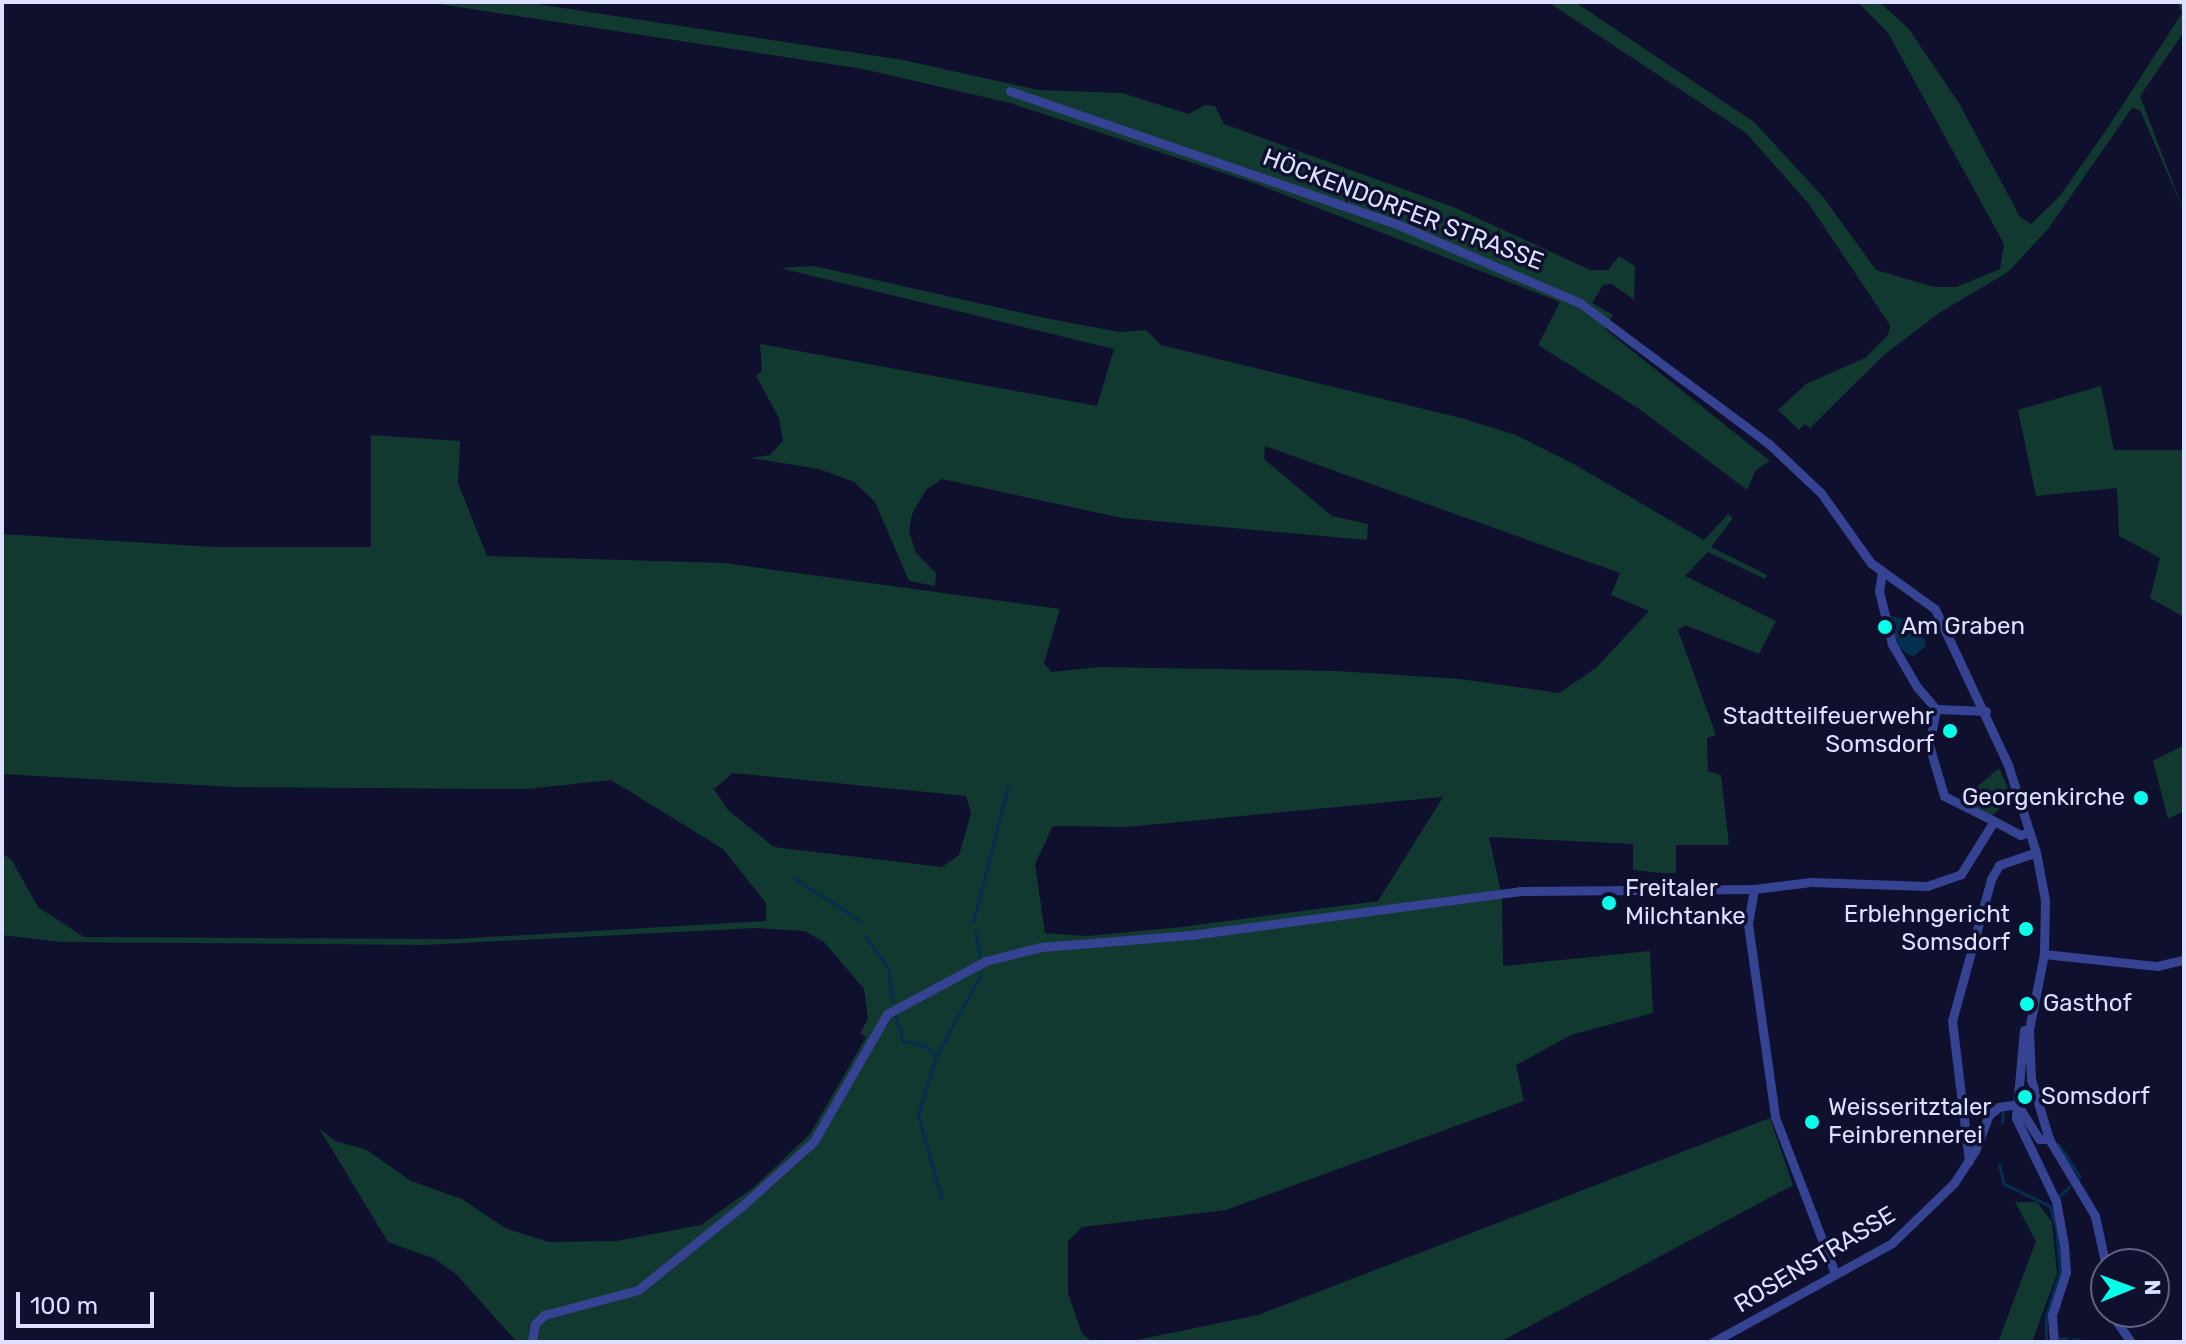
<!DOCTYPE html>
<meta charset="utf-8">
<style>
body{margin:0}
#map{position:relative;width:2186px;height:1344px;overflow:hidden;background:#0f0f2e;font-family:Rubik,sans-serif}
div>[style]{position:absolute}
.green>*{inset:0;background:#113930}
.water>*{inset:0;background:#052f51}
.stream>*{height:3px;margin:-1.5px;padding:0 1.5px;transform-origin:1.5px;border-radius:1.5px;background:#052f51}
.minor>*{height:9px;margin:-4.5px;padding:0 4.5px;transform-origin:4.5px;border-radius:4.5px;background:#364392}
.dots>*{width:22px;height:22px;translate:-50% -50%;box-sizing:border-box;border:4px solid #0f0f2e;border-radius:50%}
span{translate:-50% -50%;white-space:nowrap;text-align:center;line-height:1.15;-webkit-text-stroke:7px #0f0f2e;paint-order:stroke}
.street-label{font-size:24px;color:#dcdfff}
.poi-label{font-size:24px;color:#dcdfff}
.left{translate:0 -50%;text-align:left}
.right{translate:-100% -50%;text-align:right}
.frame{position:absolute;inset:0;border:4px solid #dcdfff;pointer-events:none}
.north{position:absolute;left:2090px;top:1248px;width:80px;height:80px;box-sizing:border-box;background:#0f0f2e;border:2px solid #616282;border-radius:50%;rotate:89deg;font-size:22px;font-weight:700;line-height:32px;text-align:center;color:#dcdfff}
.north::after{content:'';display:block;margin:auto;width:28px;height:36px;background:#08ffea;clip-path:polygon(50% 0,100% 100%,50% 72%,0 100%)}
.scale{position:absolute;left:16px;top:1292px;width:138px;height:36px;box-sizing:border-box;border:4px solid #dcdfff;border-top:0;padding-left:10px;font-size:24px;line-height:28px;white-space:nowrap;color:#dcdfff;-webkit-text-stroke:6px #0f0f2e;paint-order:stroke}
</style>
<div id="map">
<div class="green">
<div style="clip-path:polygon(426px 2px,524px 2px,903px 60px,1038px 90px,1122px 93px,1189px 114px,1205px 105px,1215px 106px,1224px 124px,1456px 208px,1590px 270px,1608px 270px,1619px 256px,1635px 266px,1634px 300px,1612px 284px,1603px 285px,1592px 303px,1613px 315px,1605px 329px,1770px 461px,1756px 470px,1747px 490px,1638px 408px,1538px 345px,1560px 302px,1254px 183px,1010px 103px,863px 69px)"></div>
<div style="clip-path:polygon(1548px 2px,1575px 2px,1754px 122px,1824px 198px,1876px 270px,1934px 287px,1956px 287px,2000px 269px,2004px 244px,1888px 33px,1858px 2px,1879px 2px,1908px 28px,1959px 103px,2020px 217px,2031px 224px,2059px 197px,2109px 126px,2182px 13px,2177px 2px,2184px 2px,2184px 32px,2140px 96px,2184px 212px,2140px 110px,2132px 108px,2048px 229px,2008px 272px,1939px 313px,1884px 355px,1810px 428px,1805px 424px,1799px 430px,1778px 410px,1806px 384px,1865px 358px,1888px 335px,1890px 325px,1809px 204px,1746px 133px)"></div>
<div style="clip-path:polygon(evenodd,814px 266px,1045px 318px,1120px 332px,1146px 330px,1161px 345px,1461px 418px,1516px 435px,1572px 463px,1704px 540px,1728px 514px,1733px 518px,1711px 547px,1767px 575px,1765px 579px,1708px 552px,1685px 576px,1776px 621px,1759px 654px,1685px 625px,1678px 630px,1716px 735px,1707px 738px,1708px 771px,1721px 775px,1729px 845px,1676px 845px,1676px 873px,1662px 873px,1633px 870px,1633px 844px,1489px 837px,1502px 897px,1503px 966px,1650px 951px,1653px 1013px,1571px 1035px,1516px 1065px,1524px 1101px,1226px 1210px,1082px 1227px,1068px 1241px,1068px 1293px,1082px 1334px,1093px 1342px,517px 1342px,456px 1274px,435px 1259px,388px 1242px,319px 1128px,335px 1141px,367px 1150px,411px 1181px,462px 1199px,505px 1228px,549px 1242px,616px 1241px,701px 1225px,754px 1187px,810px 1134px,866px 1037px,860px 1033px,868px 1019px,864px 989px,824px 942px,805px 931px,755px 928px,424px 945px,60px 942px,2px 935px,2px 854px,11px 859px,38px 907px,84px 937px,455px 939px,766px 921px,766px 903px,723px 849px,611px 780px,527px 789px,233px 787px,2px 774px,2px 534px,214px 547px,371px 547px,371px 435px,460px 441px,458px 483px,487px 556px,724px 563px,1060px 609px,1044px 663px,1051px 672px,1099px 667px,1337px 671px,1460px 679px,1559px 693px,1596px 668px,1649px 611px,1611px 595px,1620px 573px,1265px 446px,1264px 459px,1332px 516px,1368px 524px,1367px 540px,1122px 518px,942px 479px,926px 490px,912px 514px,909px 532px,916px 553px,936px 573px,935px 586px,909px 581px,875px 502px,854px 482px,819px 469px,751px 458px,770px 455px,783px 441px,779px 418px,756px 376px,762px 371px,760px 344px,1097px 406px,1114px 349px,780px 268px,814px 266px,733px 773px,966px 796px,971px 813px,959px 855px,942px 867px,774px 847px,728px 810px,714px 789px,733px 773px,814px 266px,1443px 797px,1378px 901px,1182px 927px,1087px 936px,1045px 933px,1035px 864px,1053px 826px,1126px 827px,1443px 797px)"></div>
<div style="clip-path:polygon(2101px 386px,2114px 450px,2184px 450px,2184px 617px,2150px 598px,2160px 558px,2119px 536px,2117px 488px,2036px 496px,2018px 410px)"></div>
<div style="clip-path:polygon(2184px 745px,2184px 811px,2168px 819px,2153px 761px)"></div>
<div style="clip-path:polygon(1999px 768px,2012px 797px,1992px 816px,1961px 801px)"></div>
<div style="clip-path:polygon(1770px 1118px,1793px 1185px,1500px 1342px,1127px 1342px,1258px 1315px)"></div>
<div style="clip-path:polygon(2015px 1202px,2037px 1202px,2052px 1222px,2057px 1274px,2032px 1342px,1998px 1342px,2036px 1241px)"></div>
</div>
<div class="water">
<div style="clip-path:polygon(1891px 616px,1919px 623px,1926px 646px,1913px 657px,1897px 647px)"></div>
</div>
<div class="stream">
<div style="left:794px;top:878px;width:80px;rotate:32.7deg"></div>
<div style="left:973px;top:922px;width:140px;rotate:-75.6deg"></div>
<div style="left:975px;top:931px;width:28px;rotate:80deg"></div>
<div style="left:865px;top:936px;width:39px;rotate:54deg"></div>
<div style="left:888px;top:968px;width:34px;rotate:83deg"></div>
<div style="left:895px;top:1015px;width:27px;rotate:73deg"></div>
<div style="left:903px;top:1041px;width:21px;rotate:11deg"></div>
<div style="left:924px;top:1045px;width:16px;rotate:43deg"></div>
<div style="left:936px;top:1056px;width:62px;rotate:107deg"></div>
<div style="left:918px;top:1115px;width:88px;rotate:74.2deg"></div>
<div style="left:936px;top:1056px;width:94px;rotate:-61.2deg"></div>
<div style="left:2002px;top:1122px;width:9px;rotate:-84deg"></div>
<div style="left:2059px;top:1145px;width:38px;rotate:57deg"></div>
<div style="left:1999px;top:1164px;width:21px;rotate:76deg"></div>
<div style="left:2004px;top:1184px;width:51px;rotate:25.6deg"></div>
<div style="left:2050px;top:1206px;width:23px;rotate:75deg"></div>
<div style="left:2056px;top:1228px;width:44px;rotate:84.8deg"></div>
<div style="left:2060px;top:1272px;width:46px;rotate:107.7deg"></div>
<div style="left:2046px;top:1316px;width:26px;rotate:90deg"></div>
<div style="left:2058px;top:1197px;width:15px;rotate:-42deg"></div>
<div style="left:2060px;top:1338px;width:6px"></div>
<div style="left:2073px;top:1339px;width:10px;rotate:11deg"></div>
</div>
<div class="minor">
<div style="left:1010px;top:91px;width:411px;rotate:19deg"></div>
<div style="left:1399px;top:225px;width:197px;rotate:23.3deg"></div>
<div style="left:1580px;top:303px;width:236px;rotate:36.7deg"></div>
<div style="left:1769px;top:444px;width:71px;rotate:43.3deg"></div>
<div style="left:1821px;top:493px;width:86px;rotate:54.5deg"></div>
<div style="left:1871px;top:563px;width:79px;rotate:35.7deg"></div>
<div style="left:1935px;top:609px;width:172px;rotate:64.9deg"></div>
<div style="left:2008px;top:765px;width:91px;rotate:72.2deg"></div>
<div style="left:2036px;top:852px;width:49px;rotate:79.4deg"></div>
<div style="left:2045px;top:900px;width:54px;rotate:91.1deg"></div>
<div style="left:2044px;top:954px;width:77px;rotate:101.2deg"></div>
<div style="left:2029px;top:1030px;width:49px;rotate:87.7deg"></div>
<div style="left:2031px;top:1079px;width:63px;rotate:73.3deg"></div>
<div style="left:2049px;top:1139px;width:90px;rotate:59.1deg"></div>
<div style="left:2095px;top:1216px;width:52px;rotate:77.8deg"></div>
<div style="left:1882px;top:572px;width:19px;rotate:99deg"></div>
<div style="left:1879px;top:591px;width:55px;rotate:76.2deg"></div>
<div style="left:1892px;top:644px;width:50px;rotate:59.8deg"></div>
<div style="left:1917px;top:687px;width:29px;rotate:49deg"></div>
<div style="left:1936px;top:709px;width:50px;rotate:2.3deg"></div>
<div style="left:1936px;top:709px;width:37px;rotate:101deg"></div>
<div style="left:1929px;top:745px;width:53px;rotate:73.6deg"></div>
<div style="left:1944px;top:796px;width:56px;rotate:26.6deg"></div>
<div style="left:1754px;top:889px;width:36px;rotate:100deg"></div>
<div style="left:1748px;top:924px;width:195px;rotate:82deg"></div>
<div style="left:1775px;top:1117px;width:165px;rotate:69deg"></div>
<div style="left:2044px;top:954px;width:114px;rotate:6.1deg"></div>
<div style="left:2157px;top:966px;width:28px;rotate:-13deg"></div>
<div style="left:2024px;top:1030px;width:88px;rotate:95.2deg"></div>
<div style="left:2016px;top:1118px;width:92px;rotate:64.3deg"></div>
<div style="left:2056px;top:1201px;width:45px;rotate:79.7deg"></div>
<div style="left:2064px;top:1245px;width:27px;rotate:86deg"></div>
<div style="left:2066px;top:1272px;width:45px;rotate:108deg"></div>
<div style="left:2052px;top:1315px;width:27px;rotate:86deg"></div>
<div style="left:1969px;top:1161px;width:141px;rotate:-96.9deg"></div>
<div style="left:1952px;top:1021px;width:147px;rotate:-74.6deg"></div>
<div style="left:1991px;top:879px;width:16px;rotate:-60deg"></div>
<div style="left:1999px;top:865px;width:39px;rotate:-19deg"></div>
<div style="left:2110px;top:1312px;width:37px;rotate:55deg"></div>
<div style="left:532px;top:1342px;width:18px;rotate:-81deg"></div>
<div style="left:535px;top:1324px;width:13px;rotate:-45deg"></div>
<div style="left:544px;top:1315px;width:97px;rotate:-14.9deg"></div>
<div style="left:638px;top:1290px;width:132px;rotate:-38.9deg"></div>
<div style="left:741px;top:1207px;width:98px;rotate:-42.1deg"></div>
<div style="left:814px;top:1141px;width:146px;rotate:-60.1deg"></div>
<div style="left:887px;top:1014px;width:112px;rotate:-28.2deg"></div>
<div style="left:986px;top:961px;width:57px;rotate:-14.3deg"></div>
<div style="left:1041px;top:947px;width:150px;rotate:-4.6deg"></div>
<div style="left:1191px;top:935px;width:332px;rotate:-7.6deg"></div>
<div style="left:1520px;top:891px;width:234px;rotate:-0.5deg"></div>
<div style="left:1754px;top:889px;width:57px;rotate:-7deg"></div>
<div style="left:1811px;top:882px;width:116px;rotate:2deg"></div>
<div style="left:1927px;top:886px;width:36px;rotate:-19deg"></div>
<div style="left:1961px;top:874px;width:62px;rotate:-58.1deg"></div>
<div style="left:1994px;top:821px;width:30px;rotate:28deg"></div>
<div style="left:2020px;top:835px;width:10px;rotate:-17deg"></div>
<div style="left:1713px;top:1342px;width:205px;rotate:-28.9deg"></div>
<div style="left:1892px;top:1243px;width:86px;rotate:-44.1deg"></div>
<div style="left:1954px;top:1183px;width:38px;rotate:-57deg"></div>
<div style="left:1975px;top:1151px;width:39px;rotate:-69deg"></div>
<div style="left:1989px;top:1115px;width:13px;rotate:-39deg"></div>
<div style="left:1999px;top:1107px;width:18px;rotate:-9deg"></div>
<div style="left:2017px;top:1104px;width:41px;rotate:57.8deg"></div>
<div style="left:2039px;top:1139px;width:10px"></div>
</div>
<div class="dots">
<div style="left:1885px;top:627px;background:#08ffea"></div>
<div style="left:1950px;top:731px;background:#08ffea"></div>
<div style="left:2141px;top:798px;background:#08ffea"></div>
<div style="left:1609px;top:903px;background:#08ffea"></div>
<div style="left:2026px;top:929px;background:#08ffea"></div>
<div style="left:2027px;top:1004px;background:#08ffea"></div>
<div style="left:2025px;top:1097px;background:#08ffea"></div>
<div style="left:1812px;top:1122px;background:#08ffea"></div>
</div>
<div class="street-label">
<span style="left:1403px;top:210px;rotate:21deg">HÖCKENDORFER STRASSE</span>
<span style="left:1815px;top:1260px;rotate:-31deg">ROSENSTRASSE</span>
</div>
<div class="poi-label">
<span class="left" style="left:1901px;top:627px">Am Graben</span>
<span class="right" style="left:1934px;top:731px">Stadtteilfeuerwehr<br>Somsdorf</span>
<span class="right" style="left:2125px;top:798px">Georgenkirche</span>
<span class="left" style="left:1625px;top:903px">Freitaler<br>Milchtanke</span>
<span class="right" style="left:2010px;top:929px">Erblehngericht<br>Somsdorf</span>
<span class="left" style="left:2043px;top:1004px">Gasthof</span>
<span class="left" style="left:2041px;top:1097px">Somsdorf</span>
<span class="left" style="left:1828px;top:1122px">Weisseritztaler<br>Feinbrennerei</span>
</div>
<div class="frame"></div>
<div class="north">N</div>
<div class="scale">100 m</div>
</div>
